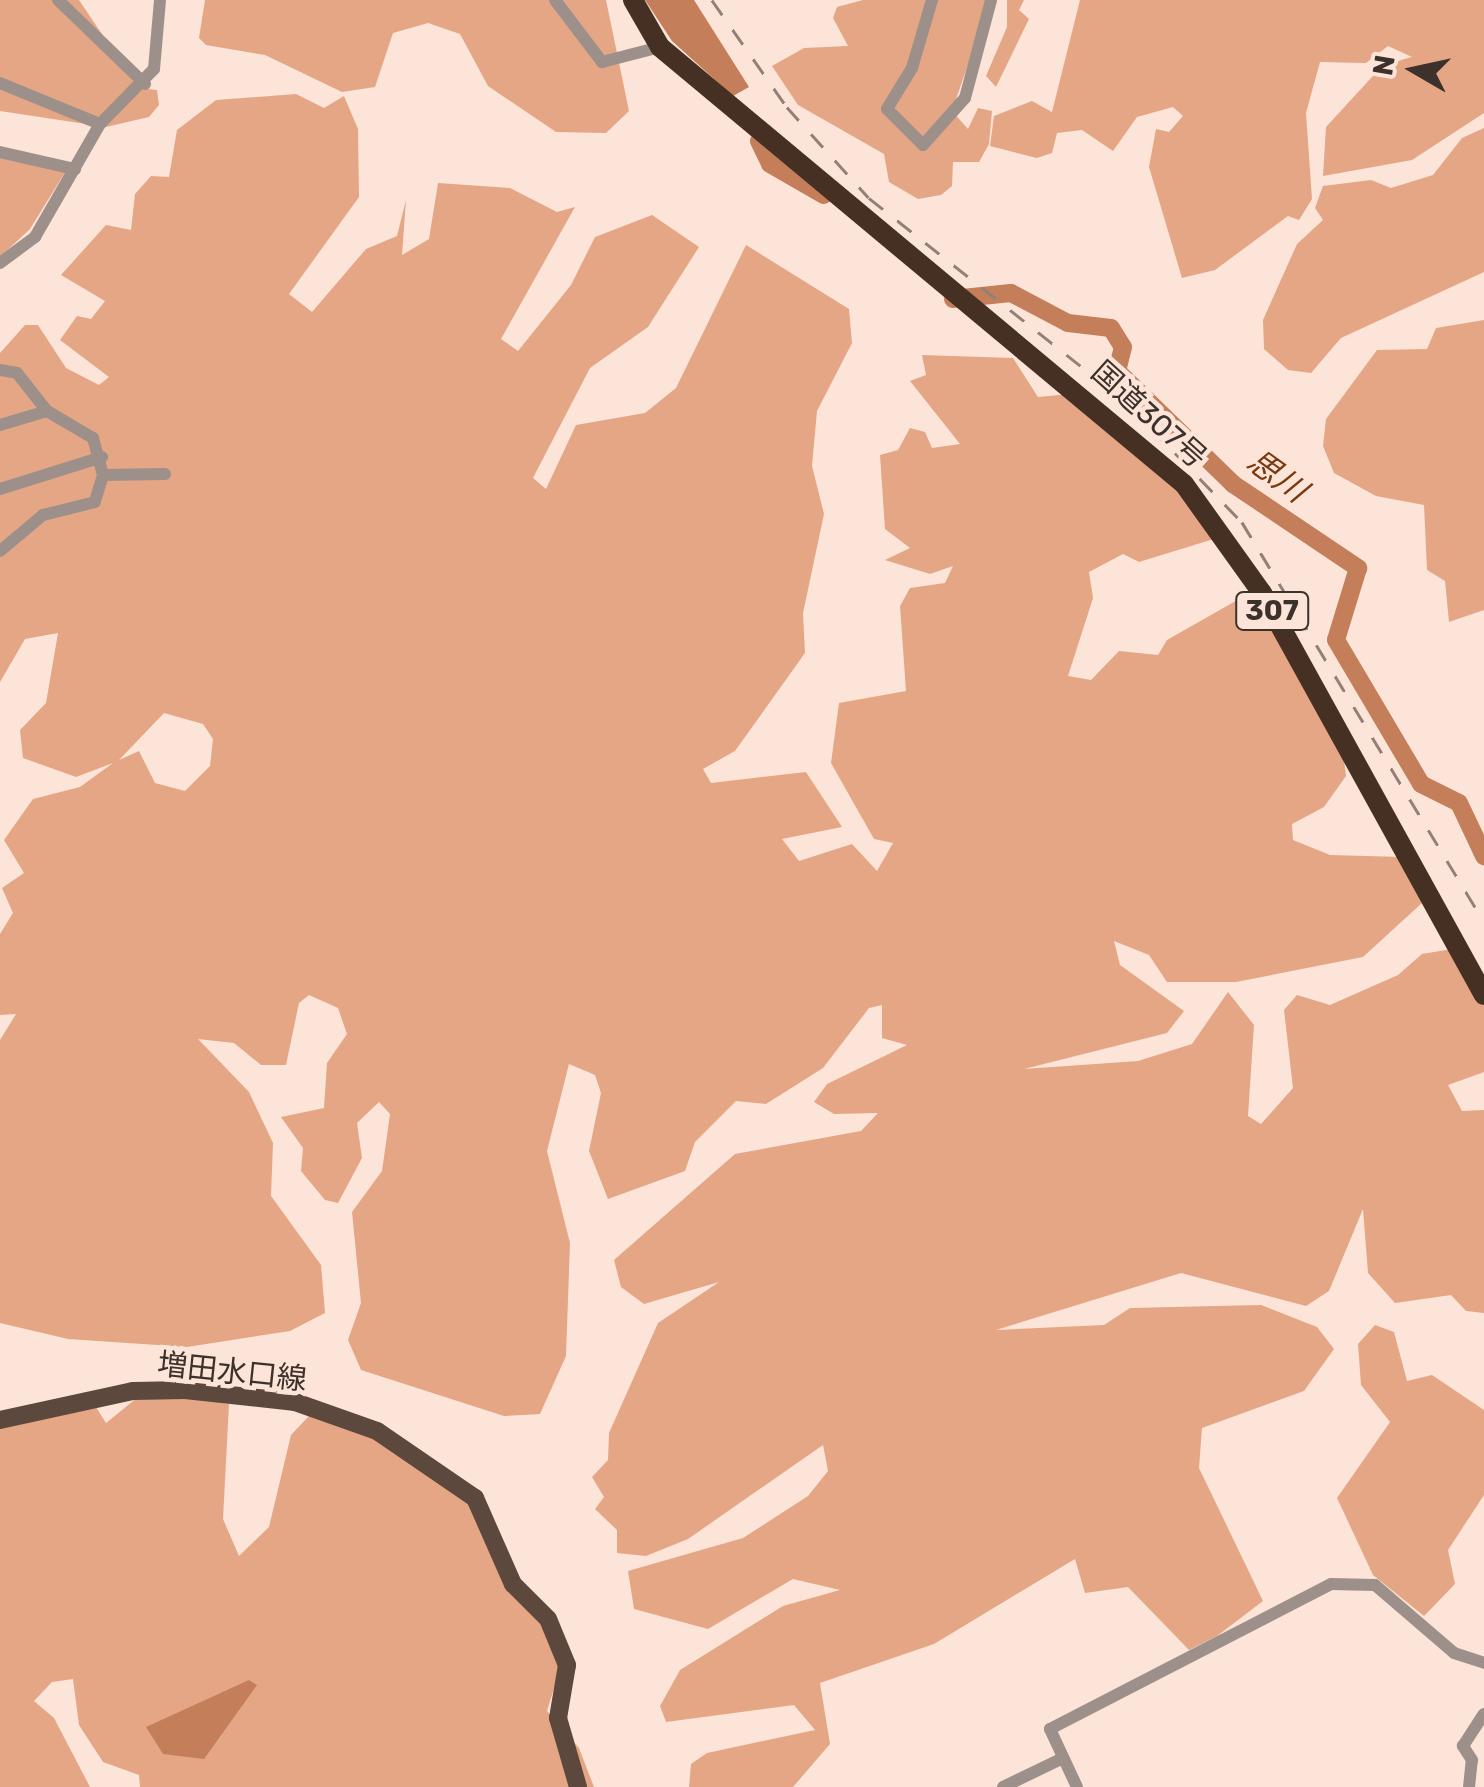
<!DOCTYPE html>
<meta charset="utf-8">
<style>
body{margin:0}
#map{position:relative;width:1484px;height:1787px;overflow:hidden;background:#fce4d8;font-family:Rubik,"Noto Sans JP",sans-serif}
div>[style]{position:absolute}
.green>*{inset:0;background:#e5a685}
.water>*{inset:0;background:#c47f5a}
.river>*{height:18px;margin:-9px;padding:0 9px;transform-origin:9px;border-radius:9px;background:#c47f5a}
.minor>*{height:12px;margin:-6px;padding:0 6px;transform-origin:6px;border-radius:6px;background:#9d908a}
.major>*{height:18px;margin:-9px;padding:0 9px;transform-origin:9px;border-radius:9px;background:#5d483d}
.highway>*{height:20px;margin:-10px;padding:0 10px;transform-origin:10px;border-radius:10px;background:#462f23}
.rail>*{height:2.5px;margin-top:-1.25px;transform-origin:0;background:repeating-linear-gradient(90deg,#928078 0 18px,transparent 0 36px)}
span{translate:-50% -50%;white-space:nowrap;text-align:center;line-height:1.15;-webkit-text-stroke:9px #fce4d8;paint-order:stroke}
.shield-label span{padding:2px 8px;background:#fce4d8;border:2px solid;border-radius:8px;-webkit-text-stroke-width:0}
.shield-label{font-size:28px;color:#3d312b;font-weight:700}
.street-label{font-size:30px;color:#3d312b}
.water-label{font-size:32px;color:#7a390f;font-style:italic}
.north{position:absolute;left:1364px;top:20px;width:100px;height:100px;-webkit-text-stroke:8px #fce4d8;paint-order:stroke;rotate:279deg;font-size:28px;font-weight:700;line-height:40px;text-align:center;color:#3d312b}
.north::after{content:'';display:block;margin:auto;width:35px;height:45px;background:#3d312b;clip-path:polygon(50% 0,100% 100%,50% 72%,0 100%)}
</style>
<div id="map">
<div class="green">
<div style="clip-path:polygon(0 0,79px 0,138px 88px,157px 90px,159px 105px,149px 117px,106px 127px,0 111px)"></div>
<div style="clip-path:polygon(205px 0,606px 0,629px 111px,606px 133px,556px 132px,488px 86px,460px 34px,428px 23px,393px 33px,375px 87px,342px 92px,265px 55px,206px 45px,199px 38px)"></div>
<div style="clip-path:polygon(863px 0,990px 0,952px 111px,968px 129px,978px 108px,992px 111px,989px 144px,979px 162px,953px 162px,952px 186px,941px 195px,918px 199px,889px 182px,884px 154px,798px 105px,772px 66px,804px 48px,848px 46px,833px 18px,837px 7px)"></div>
<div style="clip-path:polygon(1007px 0,1024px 0,1019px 10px,1029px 19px,996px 87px,986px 76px,1007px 27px)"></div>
<div style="clip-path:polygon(1080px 0,1484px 0,1484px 113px,1412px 160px,1323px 176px,1326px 127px,1383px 65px,1412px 57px,1388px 46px,1366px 63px,1320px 62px,1306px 113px,1312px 199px,1299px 220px,1288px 216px,1215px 270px,1182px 278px,1149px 167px,1156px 129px,1169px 132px,1183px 116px,1173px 107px,1137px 117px,1113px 151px,1082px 130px,1057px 133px,1052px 153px,1037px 158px,990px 146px,994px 116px,1032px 101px,1052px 112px)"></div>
<div style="clip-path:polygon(evenodd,296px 94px,324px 108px,344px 96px,358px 129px,359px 197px,289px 294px,312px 312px,366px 249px,397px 236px,406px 200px,402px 255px,429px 239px,438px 183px,510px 188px,557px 212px,575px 207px,501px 339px,518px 351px,571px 285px,595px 237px,652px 215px,699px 247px,648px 327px,590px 368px,533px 478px,546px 489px,576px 425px,645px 413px,676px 388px,746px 245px,849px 309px,852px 343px,817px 411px,812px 466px,824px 514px,803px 613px,805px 653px,735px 751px,703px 769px,711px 783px,806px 772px,842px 827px,782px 839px,799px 861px,852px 844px,877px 871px,893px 843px,874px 839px,831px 763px,839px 703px,906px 691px,900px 606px,910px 588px,945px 583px,953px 566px,930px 574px,885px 560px,910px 548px,885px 529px,880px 455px,898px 450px,910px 428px,925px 432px,932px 448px,960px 444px,910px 381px,926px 375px,922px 355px,1013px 358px,1038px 397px,1070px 394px,1173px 481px,1217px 538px,1139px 562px,1123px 554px,1089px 572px,1093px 598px,1068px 676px,1091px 680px,1119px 651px,1158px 655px,1167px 640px,1255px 590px,1343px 752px,1346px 776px,1324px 807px,1292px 824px,1293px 840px,1330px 855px,1402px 857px,1422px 903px,1363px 957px,1236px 982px,1167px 982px,1149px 955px,1114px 941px,1120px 965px,1184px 1011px,1167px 1033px,1024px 1069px,1138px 1061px,1192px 1044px,1228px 992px,1254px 1025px,1248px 1116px,1261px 1124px,1293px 1088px,1284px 1010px,1297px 995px,1330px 1005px,1398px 975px,1422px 954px,1452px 949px,1484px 1004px,1484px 1072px,1448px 1085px,1462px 1111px,1484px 1110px,1484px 1313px,1466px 1311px,1451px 1295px,1395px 1303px,1368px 1273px,1363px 1209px,1329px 1291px,1306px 1306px,1181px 1273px,996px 1330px,1104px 1325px,1130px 1308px,1261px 1305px,1317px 1327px,1334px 1349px,1304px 1391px,1202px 1428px,1199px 1468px,1263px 1601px,1217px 1636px,1189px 1650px,1128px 1587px,1085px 1593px,1075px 1559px,934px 1644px,820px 1683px,830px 1744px,793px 1787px,689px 1787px,691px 1764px,707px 1753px,815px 1730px,794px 1705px,666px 1722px,660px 1706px,680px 1670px,783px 1606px,840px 1590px,793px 1579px,708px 1629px,634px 1609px,628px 1571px,743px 1538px,808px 1496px,828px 1471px,823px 1445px,688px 1539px,646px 1556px,617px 1553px,617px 1530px,595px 1509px,604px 1497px,592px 1477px,608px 1460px,609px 1433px,658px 1323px,719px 1282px,644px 1304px,621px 1287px,614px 1260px,735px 1154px,861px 1131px,878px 1113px,834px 1114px,814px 1102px,827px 1084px,907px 1045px,882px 1038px,882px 1005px,869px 1008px,823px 1068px,766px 1104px,736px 1101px,695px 1142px,685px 1171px,608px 1199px,589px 1151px,601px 1093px,595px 1075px,569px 1064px,547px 1151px,570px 1243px,566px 1356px,540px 1414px,504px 1416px,361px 1370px,348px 1340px,361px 1303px,352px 1212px,382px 1171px,390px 1114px,379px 1102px,357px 1123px,362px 1158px,338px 1203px,325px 1200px,301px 1171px,303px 1148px,281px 1117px,324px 1108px,327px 1063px,347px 1034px,338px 1008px,309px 995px,299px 1003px,286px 1065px,261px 1065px,234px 1043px,198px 1039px,249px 1092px,273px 1143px,271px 1196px,321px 1265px,325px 1313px,290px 1331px,187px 1347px,68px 1339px,0 1323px,0 1040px,16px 1014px,0 1015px,0 934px,13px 913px,2px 888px,24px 873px,4px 840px,33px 799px,80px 787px,113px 763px,76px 777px,23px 758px,20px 730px,46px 703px,58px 633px,25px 639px,0 682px,0 353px,25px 325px,38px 325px,66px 368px,99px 385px,109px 377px,60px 340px,77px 316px,91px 319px,105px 301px,61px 275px,106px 225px,131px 230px,135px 194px,151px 176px,169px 177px,177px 130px,216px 100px,296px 94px,164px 713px,203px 724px,213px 739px,210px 766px,185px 791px,155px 783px,139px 751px,119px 760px,164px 713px)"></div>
<div style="clip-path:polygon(1484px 128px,1484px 272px,1341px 338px,1311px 373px,1288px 370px,1264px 349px,1263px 320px,1297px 244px,1323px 220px,1315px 208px,1323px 186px,1371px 180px,1391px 188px,1433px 175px,1462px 138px)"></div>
<div style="clip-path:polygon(0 151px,69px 166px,30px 229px,0 257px)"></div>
<div style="clip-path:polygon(1484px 320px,1484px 610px,1449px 622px,1445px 581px,1427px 570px,1424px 505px,1376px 496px,1334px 473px,1323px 446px,1326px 419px,1377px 350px,1427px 349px,1436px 328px)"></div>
<div style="clip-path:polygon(1375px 1325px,1394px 1332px,1407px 1381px,1432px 1375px,1484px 1410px,1484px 1495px,1448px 1550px,1455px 1584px,1424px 1616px,1373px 1575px,1337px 1498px,1390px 1422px,1361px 1385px,1358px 1344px)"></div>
<div style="clip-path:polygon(168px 1393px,229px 1404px,223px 1519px,239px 1556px,269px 1527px,291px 1435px,309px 1416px,349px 1415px,468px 1498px,562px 1662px,547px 1711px,579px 1748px,594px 1787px,140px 1787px,139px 1775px,103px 1762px,79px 1725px,73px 1679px,52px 1682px,34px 1701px,54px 1718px,90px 1787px,0 1787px,0 1423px,94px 1404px,106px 1423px,138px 1397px)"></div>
</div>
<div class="water">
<div style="clip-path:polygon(645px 0,694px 0,749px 87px,733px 96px,672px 41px)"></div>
<div style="clip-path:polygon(249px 1680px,257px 1685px,204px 1759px,163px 1754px,146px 1727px)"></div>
</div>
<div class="river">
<div style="left:759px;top:141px;width:25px;rotate:64deg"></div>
<div style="left:770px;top:164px;width:62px;rotate:29.9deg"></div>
<div style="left:953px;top:299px;width:58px;rotate:-5.9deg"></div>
<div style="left:1011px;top:293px;width:64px;rotate:27.8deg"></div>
<div style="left:1068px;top:323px;width:43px;rotate:6.6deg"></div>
<div style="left:1111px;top:328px;width:22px;rotate:58deg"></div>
<div style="left:1123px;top:347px;width:25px;rotate:104deg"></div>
<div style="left:1117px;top:371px;width:162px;rotate:44.2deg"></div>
<div style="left:1233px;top:484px;width:151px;rotate:33.9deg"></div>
<div style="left:1358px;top:568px;width:75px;rotate:107deg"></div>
<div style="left:1336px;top:640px;width:167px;rotate:59.4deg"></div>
<div style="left:1421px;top:784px;width:42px;rotate:26.6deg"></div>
<div style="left:1459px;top:803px;width:59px;rotate:64.7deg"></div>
</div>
<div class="minor">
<div style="left:58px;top:0;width:121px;rotate:44deg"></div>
<div style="left:555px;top:0;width:78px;rotate:52.8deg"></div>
<div style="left:602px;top:62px;width:60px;rotate:-14.5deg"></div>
<div style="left:932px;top:0;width:71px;rotate:106.4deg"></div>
<div style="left:912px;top:68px;width:48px;rotate:121.4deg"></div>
<div style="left:887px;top:109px;width:51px;rotate:45deg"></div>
<div style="left:923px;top:145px;width:63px;rotate:-48.2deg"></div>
<div style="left:965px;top:98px;width:101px;rotate:-75.1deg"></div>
<div style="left:0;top:83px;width:108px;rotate:22.3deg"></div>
<div style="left:0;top:152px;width:77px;rotate:12.8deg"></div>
<div style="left:0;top:263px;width:44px;rotate:-36.6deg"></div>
<div style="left:35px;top:237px;width:130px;rotate:-60.1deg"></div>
<div style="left:100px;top:124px;width:77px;rotate:-45.5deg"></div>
<div style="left:154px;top:69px;width:69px;rotate:-85deg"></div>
<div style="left:0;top:370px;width:17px;rotate:10deg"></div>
<div style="left:17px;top:373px;width:48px;rotate:51.7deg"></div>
<div style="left:47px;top:411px;width:53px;rotate:30.4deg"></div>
<div style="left:93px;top:438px;width:38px;rotate:75deg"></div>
<div style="left:103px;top:475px;width:28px;rotate:107deg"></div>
<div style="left:95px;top:502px;width:54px;rotate:166deg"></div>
<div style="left:43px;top:515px;width:56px;rotate:140.1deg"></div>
<div style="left:0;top:425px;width:49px;rotate:-16.6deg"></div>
<div style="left:103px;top:475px;width:62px;rotate:-0.9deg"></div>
<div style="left:0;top:489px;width:107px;rotate:-17.4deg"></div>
<div style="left:1003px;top:1787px;width:67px;rotate:-25.8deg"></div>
<div style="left:1077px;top:1787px;width:64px;rotate:-115deg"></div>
<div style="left:1050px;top:1729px;width:316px;rotate:-27.3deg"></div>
<div style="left:1331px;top:1584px;width:44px;rotate:1.3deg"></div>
<div style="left:1375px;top:1585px;width:104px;rotate:40.7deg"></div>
<div style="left:1454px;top:1653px;width:32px;rotate:18deg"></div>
<div style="left:1469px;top:1787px;width:27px;rotate:-84deg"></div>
<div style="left:1472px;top:1760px;width:17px;rotate:-123deg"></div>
<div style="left:1463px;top:1746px;width:38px;rotate:-57deg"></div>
</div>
<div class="major">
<div style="left:0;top:1420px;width:136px;rotate:-12.3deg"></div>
<div style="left:133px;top:1391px;width:52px;rotate:-1.1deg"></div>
<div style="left:185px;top:1390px;width:111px;rotate:6.2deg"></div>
<div style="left:295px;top:1402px;width:87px;rotate:19.5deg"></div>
<div style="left:377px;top:1431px;width:119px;rotate:34.4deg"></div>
<div style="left:475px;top:1498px;width:94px;rotate:66.2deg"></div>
<div style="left:513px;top:1584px;width:49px;rotate:45deg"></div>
<div style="left:548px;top:1619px;width:50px;rotate:67.6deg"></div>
<div style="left:567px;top:1665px;width:54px;rotate:99.6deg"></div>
<div style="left:558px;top:1718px;width:72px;rotate:73.8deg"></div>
</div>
<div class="highway">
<div style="left:633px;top:0;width:54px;rotate:60.1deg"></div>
<div style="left:660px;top:47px;width:682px;rotate:39.83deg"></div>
<div style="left:1184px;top:484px;width:134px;rotate:54.4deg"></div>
<div style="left:1262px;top:593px;width:459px;rotate:61.1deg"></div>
</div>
<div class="rail">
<div style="left:712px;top:0;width:131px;rotate:55deg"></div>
<div style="left:787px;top:107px;width:122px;rotate:48deg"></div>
<div style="left:869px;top:198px;width:327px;rotate:38.4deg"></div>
<div style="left:1125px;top:401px;width:168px;rotate:46deg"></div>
<div style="left:1242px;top:522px;width:467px;rotate:58.8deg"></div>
</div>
<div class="shield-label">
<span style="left:1272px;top:611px">307</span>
</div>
<div class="street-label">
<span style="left:1149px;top:415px;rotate:42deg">国道307号</span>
<span style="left:232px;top:1372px;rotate:6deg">増田水口線</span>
</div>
<div class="water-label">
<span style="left:1277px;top:476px;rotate:36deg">思川</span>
</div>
<div class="north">N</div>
</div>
